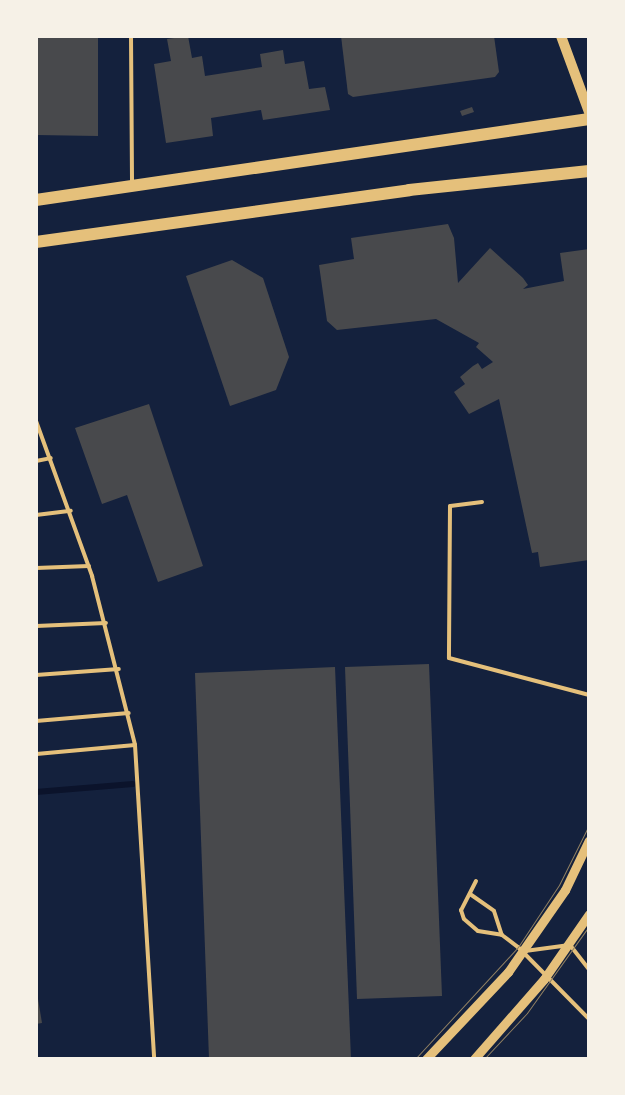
<!DOCTYPE html>
<style>
body{margin:0}
#map{position:relative;width:625px;height:1095px;overflow:hidden;background:#14213d;font-family:"Space Grotesk",sans-serif}
div>[style]{position:absolute}
.stream>*{height:5.5px;margin:-2.75px;padding:0 2.75px;transform-origin:2.75px;border-radius:2.75px;background:#0b132b}
.building>*{inset:0;background:#48494c}
.service>*{height:4px;margin:-2px;padding:0 2px;transform-origin:2px;border-radius:2px;background:#e5c07b}
.tertiary>*{height:9px;margin:-4.5px;padding:0 4.5px;transform-origin:4.5px;border-radius:4.5px;background:#e5c07b}
.secondary>*{height:10px;margin:-5px;padding:0 5px;transform-origin:5px;border-radius:5px;background:#e5c07b}
.primary>*{height:12px;margin:-6px;padding:0 6px;transform-origin:6px;border-radius:6px;background:#e5c07b}
.tram>*{height:1px;margin:-0.5px;padding:0 0.5px;transform-origin:0.5px;border-radius:0.5px;background:#918062}
span{translate:-50% -50%;white-space:nowrap;text-align:center;line-height:1.15;-webkit-text-stroke:4.5px #f6f1e7;paint-order:stroke}
.frame{position:absolute;inset:0;border:38px solid #f6f1e7;pointer-events:none}
</style>
<div id="map">
<div class="stream">
<div style="left:36px;top:792px;width:97px;rotate:-4.7deg"></div>
</div>
<div class="building">
<div style="clip-path:polygon(36px 36px,98px 36px,98px 136px,36px 135px)"></div>
<div style="clip-path:polygon(188px 36px,192px 58px,202px 56px,205px 76px,262px 67px,260px 54px,283px 50px,285px 64px,304px 61px,309px 89px,325px 87px,330px 110px,263px 120px,261px 110px,211px 118px,213px 136px,166px 143px,154px 64px,171px 61px,167px 39px)"></div>
<div style="clip-path:polygon(341px 36px,494px 36px,499px 72px,495px 77px,353px 97px,348px 94px)"></div>
<div style="clip-path:polygon(472px 107px,474px 112px,462px 116px,460px 111px)"></div>
<div style="clip-path:polygon(448px 224px,454px 238px,458px 283px,490px 248px,523px 278px,528px 285px,523px 289px,564px 281px,560px 253px,589px 249px,589px 560px,540px 567px,538px 552px,532px 553px,499px 399px,469px 414px,454px 392px,465px 384px,460px 377px,473px 366px,478px 363px,482px 369px,493px 362px,476px 347px,479px 343px,436px 319px,337px 330px,327px 321px,319px 265px,354px 259px,351px 238px)"></div>
<div style="clip-path:polygon(232px 260px,263px 278px,289px 357px,276px 390px,230px 406px,186px 276px)"></div>
<div style="clip-path:polygon(149px 404px,203px 566px,158px 582px,127px 495px,102px 504px,75px 428px)"></div>
<div style="clip-path:polygon(429px 664px,442px 996px,357px 999px,345px 667px)"></div>
<div style="clip-path:polygon(335px 667px,351px 1059px,209px 1059px,195px 673px)"></div>
<div style="clip-path:polygon(36px 987px,42px 1023px,36px 1024px)"></div>
</div>
<div class="service">
<div style="left:131px;top:36px;width:148px;rotate:89.6deg"></div>
<div style="left:36px;top:421px;width:165px;rotate:70.1deg"></div>
<div style="left:92px;top:576px;width:174px;rotate:75.7deg"></div>
<div style="left:135px;top:745px;width:99px;rotate:174.8deg"></div>
<div style="left:36px;top:461px;width:15px;rotate:-11deg"></div>
<div style="left:482px;top:502px;width:32px;rotate:173deg"></div>
<div style="left:450px;top:506px;width:152px;rotate:90.4deg"></div>
<div style="left:449px;top:658px;width:145px;rotate:14.8deg"></div>
<div style="left:36px;top:515px;width:35px;rotate:-7deg"></div>
<div style="left:36px;top:568px;width:53px;rotate:-2.2deg"></div>
<div style="left:36px;top:626px;width:70px;rotate:-2.5deg"></div>
<div style="left:36px;top:675px;width:83px;rotate:-4.1deg"></div>
<div style="left:36px;top:721px;width:93px;rotate:-4.9deg"></div>
<div style="left:135px;top:745px;width:315px;rotate:86.5deg"></div>
<div style="left:476px;top:881px;width:33px;rotate:117deg"></div>
<div style="left:461px;top:910px;width:9px;rotate:72deg"></div>
<div style="left:464px;top:919px;width:18px;rotate:41deg"></div>
<div style="left:478px;top:931px;width:24px;rotate:9deg"></div>
<div style="left:502px;top:935px;width:20px;rotate:37deg"></div>
<div style="left:518px;top:947px;width:101px;rotate:45.4deg"></div>
<div style="left:470px;top:894px;width:29px;rotate:35deg"></div>
<div style="left:494px;top:911px;width:25px;rotate:72deg"></div>
<div style="left:525px;top:951px;width:45px;rotate:-7.6deg"></div>
<div style="left:570px;top:945px;width:31px;rotate:52deg"></div>
</div>
<div class="tertiary">
<div style="left:426px;top:1059px;width:120px;rotate:-46.7deg"></div>
<div style="left:508px;top:972px;width:100px;rotate:-55.2deg"></div>
<div style="left:565px;top:890px;width:55px;rotate:-64.4deg"></div>
<div style="left:474px;top:1059px;width:106px;rotate:-48.8deg"></div>
<div style="left:544px;top:979px;width:79px;rotate:-55.3deg"></div>
</div>
<div class="secondary">
<div style="left:561px;top:36px;width:81px;rotate:69.8deg"></div>
</div>
<div class="primary">
<div style="left:36px;top:200px;width:559px;rotate:-8.33deg"></div>
<div style="left:36px;top:242px;width:377px;rotate:-7.9deg"></div>
<div style="left:409px;top:190px;width:181px;rotate:-6deg"></div>
</div>
<div class="tram">
<div style="left:415px;top:1059px;width:152px;rotate:-47.4deg"></div>
<div style="left:518px;top:947px;width:74px;rotate:-56.5deg"></div>
<div style="left:559px;top:885px;width:67px;rotate:-63.4deg"></div>
<div style="left:484px;top:1059px;width:63px;rotate:-46.9deg"></div>
<div style="left:527px;top:1013px;width:107px;rotate:-54.5deg"></div>
</div>
<div class="frame"></div>
</div>
